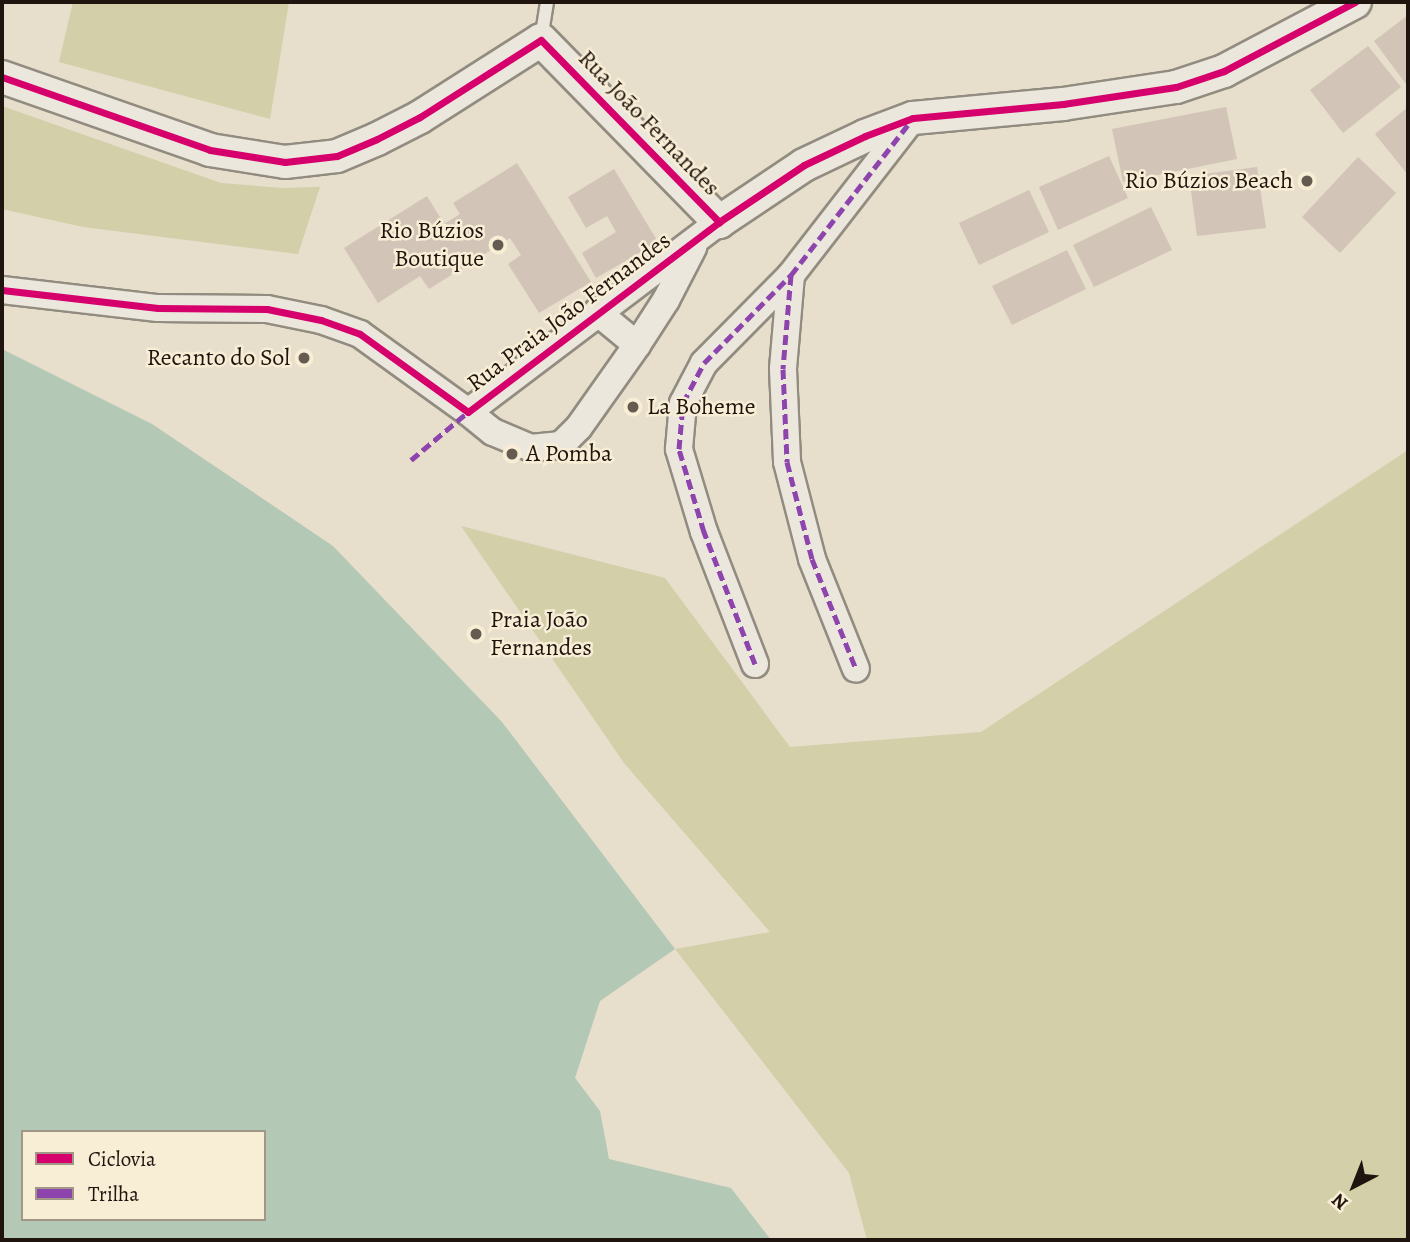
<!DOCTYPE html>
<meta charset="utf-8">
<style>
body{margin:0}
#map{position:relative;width:1410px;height:1242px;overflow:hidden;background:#e7decb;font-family:Alegreya,serif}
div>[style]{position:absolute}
.green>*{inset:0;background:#d2cfa9}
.water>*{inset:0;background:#b3c8b5}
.building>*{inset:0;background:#d2c4b6}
.roads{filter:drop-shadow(2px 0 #928c80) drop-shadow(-2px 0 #928c80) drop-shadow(0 2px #928c80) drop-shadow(0 -2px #928c80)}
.service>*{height:12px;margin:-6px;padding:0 6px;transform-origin:6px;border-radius:6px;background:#ece7dd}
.minor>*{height:26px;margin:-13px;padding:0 13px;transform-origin:13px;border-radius:13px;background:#ece7dd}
.tertiary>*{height:32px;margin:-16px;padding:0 16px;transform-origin:16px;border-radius:16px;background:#ece7dd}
.quiet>*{height:5px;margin-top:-2.5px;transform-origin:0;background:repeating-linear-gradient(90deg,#8e44ad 0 10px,transparent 0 15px)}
.cycleway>*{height:7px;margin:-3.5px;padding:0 3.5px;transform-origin:3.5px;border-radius:3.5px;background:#d6006c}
.dots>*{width:19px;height:19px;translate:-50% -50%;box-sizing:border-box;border:4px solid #f8edd5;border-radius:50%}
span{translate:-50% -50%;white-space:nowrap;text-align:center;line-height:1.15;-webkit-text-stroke:5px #f8edd5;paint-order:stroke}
.street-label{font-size:24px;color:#20140f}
.poi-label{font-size:24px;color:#20140f}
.right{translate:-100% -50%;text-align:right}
.left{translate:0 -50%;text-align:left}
.frame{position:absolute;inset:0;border:4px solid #20140f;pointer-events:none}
.legend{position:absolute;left:21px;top:1130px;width:245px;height:91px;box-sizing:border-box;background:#f8edd5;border:2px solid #a29686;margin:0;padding:9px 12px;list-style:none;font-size:21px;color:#20140f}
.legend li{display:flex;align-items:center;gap:14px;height:35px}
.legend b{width:35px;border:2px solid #a29686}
.north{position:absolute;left:1319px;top:1151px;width:70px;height:70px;-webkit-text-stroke:5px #f8edd5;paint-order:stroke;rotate:222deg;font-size:19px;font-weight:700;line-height:28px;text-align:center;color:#20140f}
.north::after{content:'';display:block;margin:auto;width:24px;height:32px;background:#20140f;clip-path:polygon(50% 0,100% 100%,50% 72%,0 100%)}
</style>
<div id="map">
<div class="green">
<div style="clip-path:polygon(73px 2px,289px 2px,270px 119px,59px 62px)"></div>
<div style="clip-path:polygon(2px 106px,221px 183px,283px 188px,320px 187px,298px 254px,83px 227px,2px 209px)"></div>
<div style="clip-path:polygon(1408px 450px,1408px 1240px,867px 1240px,849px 1173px,675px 949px,770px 932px,624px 763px,461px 526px,665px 578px,790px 747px,981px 732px)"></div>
</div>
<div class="water">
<div style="clip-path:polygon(evenodd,2px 349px,152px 424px,333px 546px,502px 722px,675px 949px,600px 1001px,575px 1078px,600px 1111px,609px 1159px,731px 1188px,771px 1240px,2px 1240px,2px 349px,23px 1132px,264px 1132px,264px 1219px,23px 1219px,23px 1132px)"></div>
</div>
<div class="building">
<div style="clip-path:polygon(1408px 15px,1408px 82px,1406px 84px,1374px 41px)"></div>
<div style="clip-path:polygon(1368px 46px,1401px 87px,1343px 133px,1310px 90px)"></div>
<div style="clip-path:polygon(1226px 107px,1237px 159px,1123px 182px,1112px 129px)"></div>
<div style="clip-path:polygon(1408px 107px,1408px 175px,1375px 134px)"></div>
<div style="clip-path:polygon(1109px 156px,1128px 198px,1058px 230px,1039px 187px)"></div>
<div style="clip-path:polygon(1358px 157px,1396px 193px,1340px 253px,1302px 217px)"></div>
<div style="clip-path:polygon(517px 163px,591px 282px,539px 313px,508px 264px,521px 255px,510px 238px,429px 289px,420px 276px,378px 303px,344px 248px,427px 196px,444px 224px,460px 214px,453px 203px)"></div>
<div style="clip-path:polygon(1257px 167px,1266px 228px,1197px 236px,1189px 176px)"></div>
<div style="clip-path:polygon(614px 169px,658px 242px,596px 278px,582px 253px,616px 232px,607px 216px,586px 228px,568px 197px)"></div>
<div style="clip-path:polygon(1029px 190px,1049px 232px,979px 265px,959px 223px)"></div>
<div style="clip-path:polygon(1151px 207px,1172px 250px,1094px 287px,1073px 245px)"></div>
<div style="clip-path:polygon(1067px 250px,1086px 289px,1012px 325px,992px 286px)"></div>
</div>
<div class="roads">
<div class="service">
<div style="left:541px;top:40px;width:38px;rotate:-81deg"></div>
</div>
<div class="minor">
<div style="left:791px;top:275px;width:94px;rotate:94.9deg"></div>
<div style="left:783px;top:369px;width:93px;rotate:87.5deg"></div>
<div style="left:787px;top:462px;width:100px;rotate:75.5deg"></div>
<div style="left:812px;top:559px;width:118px;rotate:68.2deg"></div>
<div style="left:2px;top:290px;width:157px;rotate:6.6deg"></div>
<div style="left:158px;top:308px;width:109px;rotate:0.5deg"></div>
<div style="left:267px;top:309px;width:55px;rotate:11.5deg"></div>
<div style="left:321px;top:320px;width:41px;rotate:19.7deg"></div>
<div style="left:360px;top:334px;width:133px;rotate:35.8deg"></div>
<div style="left:468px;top:412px;width:315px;rotate:-37.1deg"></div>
<div style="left:597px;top:312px;width:52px;rotate:39.5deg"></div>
<div style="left:468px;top:412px;width:32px;rotate:39deg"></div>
<div style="left:493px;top:432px;width:41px;rotate:22.8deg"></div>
<div style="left:531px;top:448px;width:30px;rotate:-6deg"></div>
<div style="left:561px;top:445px;width:25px;rotate:-45deg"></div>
<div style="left:579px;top:427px;width:100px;rotate:-54.7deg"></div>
<div style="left:637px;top:345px;width:54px;rotate:-57.2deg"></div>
<div style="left:666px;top:300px;width:59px;rotate:-62.6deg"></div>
<div style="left:755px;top:664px;width:142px;rotate:-111.1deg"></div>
<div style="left:704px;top:532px;width:87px;rotate:-106.8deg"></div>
<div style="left:679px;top:449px;width:46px;rotate:-85deg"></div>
<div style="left:683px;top:403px;width:45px;rotate:-62.3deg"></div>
<div style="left:704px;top:363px;width:124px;rotate:-45.3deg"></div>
<div style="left:791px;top:275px;width:199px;rotate:-52.2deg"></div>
</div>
<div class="tertiary">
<div style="left:2px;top:77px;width:220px;rotate:19.3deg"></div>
<div style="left:210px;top:150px;width:76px;rotate:9.1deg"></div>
<div style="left:285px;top:162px;width:52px;rotate:-6.6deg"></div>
<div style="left:337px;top:156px;width:43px;rotate:-23deg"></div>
<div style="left:377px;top:139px;width:48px;rotate:-27.1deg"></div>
<div style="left:420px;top:117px;width:143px;rotate:-32.5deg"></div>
<div style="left:541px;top:40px;width:255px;rotate:45.6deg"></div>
<div style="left:719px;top:222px;width:102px;rotate:-33.8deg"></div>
<div style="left:804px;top:165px;width:68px;rotate:-25.4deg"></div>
<div style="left:865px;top:136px;width:51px;rotate:-20.6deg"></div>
<div style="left:913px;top:118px;width:151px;rotate:-5.3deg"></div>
<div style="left:1063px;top:104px;width:114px;rotate:-8.6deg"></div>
<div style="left:1176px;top:87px;width:51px;rotate:-18.4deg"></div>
<div style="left:1224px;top:71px;width:148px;rotate:-27.8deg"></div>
</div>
</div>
<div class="quiet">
<div style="left:791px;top:275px;width:94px;rotate:94.9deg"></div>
<div style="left:783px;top:369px;width:93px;rotate:87.5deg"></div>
<div style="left:787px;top:462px;width:100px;rotate:75.5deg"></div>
<div style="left:812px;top:559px;width:118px;rotate:68.2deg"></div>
<div style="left:411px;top:460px;width:75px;rotate:-40.1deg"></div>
<div style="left:755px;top:664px;width:142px;rotate:-111.1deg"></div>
<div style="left:704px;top:532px;width:87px;rotate:-106.8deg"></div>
<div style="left:679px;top:449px;width:46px;rotate:-85deg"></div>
<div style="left:683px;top:403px;width:45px;rotate:-62.3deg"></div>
<div style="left:704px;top:363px;width:124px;rotate:-45.3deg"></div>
<div style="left:791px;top:275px;width:195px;rotate:-52.1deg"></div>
</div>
<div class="cycleway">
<div style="left:2px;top:77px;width:220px;rotate:19.3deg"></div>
<div style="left:210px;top:150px;width:76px;rotate:9.1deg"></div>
<div style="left:285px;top:162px;width:52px;rotate:-6.6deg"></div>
<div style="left:337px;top:156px;width:43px;rotate:-23deg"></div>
<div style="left:377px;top:139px;width:48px;rotate:-27.1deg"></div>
<div style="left:420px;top:117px;width:143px;rotate:-32.5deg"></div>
<div style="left:541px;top:40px;width:255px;rotate:45.6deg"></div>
<div style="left:2px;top:290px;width:157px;rotate:6.6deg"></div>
<div style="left:158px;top:308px;width:109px;rotate:0.5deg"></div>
<div style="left:267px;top:309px;width:55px;rotate:11.5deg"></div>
<div style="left:321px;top:320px;width:41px;rotate:19.7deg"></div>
<div style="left:360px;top:334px;width:133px;rotate:35.8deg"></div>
<div style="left:468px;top:412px;width:315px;rotate:-37.1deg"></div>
<div style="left:719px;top:222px;width:102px;rotate:-33.8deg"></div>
<div style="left:804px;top:165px;width:68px;rotate:-25.4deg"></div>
<div style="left:865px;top:136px;width:51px;rotate:-20.6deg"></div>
<div style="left:913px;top:118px;width:151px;rotate:-5.3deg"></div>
<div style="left:1063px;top:104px;width:114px;rotate:-8.6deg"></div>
<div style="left:1176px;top:87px;width:51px;rotate:-18.4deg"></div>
<div style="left:1224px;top:71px;width:148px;rotate:-27.8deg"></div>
</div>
<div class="dots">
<div style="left:1307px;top:181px;background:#665b51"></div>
<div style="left:498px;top:245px;background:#665b51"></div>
<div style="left:304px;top:358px;background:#665b51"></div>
<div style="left:633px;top:407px;background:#665b51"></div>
<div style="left:512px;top:454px;background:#665b51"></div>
<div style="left:476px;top:634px;background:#665b51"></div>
</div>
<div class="street-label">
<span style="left:649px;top:123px;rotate:46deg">Rua João Fernandes</span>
<span style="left:569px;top:312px;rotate:-37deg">Rua Praia João Fernandes</span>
</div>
<div class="poi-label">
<span class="right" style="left:1293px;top:181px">Rio Búzios Beach</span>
<span class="right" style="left:484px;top:245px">Rio Búzios<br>Boutique</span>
<span class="right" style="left:290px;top:358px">Recanto do Sol</span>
<span class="left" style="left:647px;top:407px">La Boheme</span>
<span class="left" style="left:526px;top:454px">A Pomba</span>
<span class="left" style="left:490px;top:634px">Praia João<br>Fernandes</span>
</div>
<div class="frame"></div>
<ul class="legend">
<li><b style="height:9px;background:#d6006c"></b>Ciclovia</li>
<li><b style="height:9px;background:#8e44ad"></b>Trilha</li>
</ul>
<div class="north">N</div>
</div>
